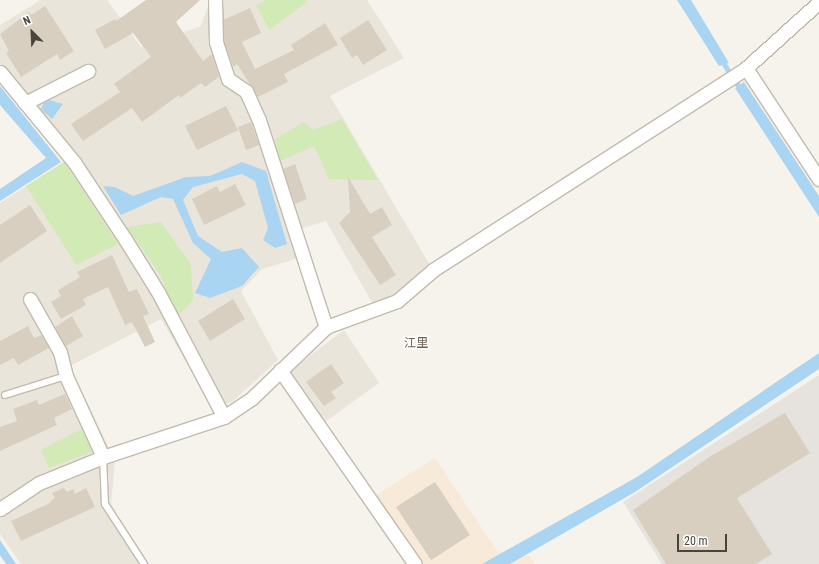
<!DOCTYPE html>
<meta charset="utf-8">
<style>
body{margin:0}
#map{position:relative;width:819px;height:564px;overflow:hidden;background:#f6f3ec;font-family:"Roboto Condensed","Noto Sans JP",sans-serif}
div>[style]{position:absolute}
.residential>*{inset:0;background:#eae5da}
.commercial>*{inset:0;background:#f7ead8}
.industrial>*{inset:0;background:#e6e2dd}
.green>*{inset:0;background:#d2eab5}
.water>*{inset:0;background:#a9d4f2}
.stream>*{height:5px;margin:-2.5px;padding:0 2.5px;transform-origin:2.5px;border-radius:2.5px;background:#a9d4f2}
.building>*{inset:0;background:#d8cfc1}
.roads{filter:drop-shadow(1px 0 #c2bbae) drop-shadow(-1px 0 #c2bbae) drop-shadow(0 1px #c2bbae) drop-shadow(0 -1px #c2bbae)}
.service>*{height:6px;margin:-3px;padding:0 3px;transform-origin:3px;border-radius:3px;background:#fff}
.minor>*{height:13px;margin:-6.5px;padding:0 6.5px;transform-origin:6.5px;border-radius:6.5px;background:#fff}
span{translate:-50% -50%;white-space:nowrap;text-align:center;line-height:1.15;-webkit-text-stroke:3px #fff;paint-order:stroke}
.neighbourhood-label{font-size:12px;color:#6e6250}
.north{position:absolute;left:12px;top:12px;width:40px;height:40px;-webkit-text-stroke:3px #fff;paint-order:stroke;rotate:336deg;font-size:11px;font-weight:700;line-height:16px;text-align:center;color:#4b4439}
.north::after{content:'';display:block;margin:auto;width:14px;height:18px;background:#4b4439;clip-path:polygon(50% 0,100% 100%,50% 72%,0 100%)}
.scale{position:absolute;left:677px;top:534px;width:50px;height:18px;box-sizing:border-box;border:2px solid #4b4439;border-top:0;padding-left:5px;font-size:12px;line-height:14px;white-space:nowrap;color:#4b4439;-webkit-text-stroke:3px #fff;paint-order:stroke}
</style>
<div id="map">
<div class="residential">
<div style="clip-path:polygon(41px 0,107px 0,141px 47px,201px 26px,210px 0,367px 0,404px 58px,330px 96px,433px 270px,382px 309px,371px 301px,326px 221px,300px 229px,296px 259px,262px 269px,241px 291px,278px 360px,232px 402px,213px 408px,161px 319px,70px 366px,115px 461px,111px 505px,149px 564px,21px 564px,0 534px,0 203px,64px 162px,71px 148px,0 64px,0 25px)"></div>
<div style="clip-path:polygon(344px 330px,379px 383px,325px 422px,290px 371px)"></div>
</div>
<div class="commercial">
<div style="clip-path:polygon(435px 458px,497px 551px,529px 556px,535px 564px,422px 564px,374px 496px)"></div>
</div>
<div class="industrial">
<div style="clip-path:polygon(819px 375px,819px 564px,662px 564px,623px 502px)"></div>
</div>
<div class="green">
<div style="clip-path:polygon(266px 0,306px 0,307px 2px,269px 30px,256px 5px)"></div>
<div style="clip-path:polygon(342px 119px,378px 180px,329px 179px,314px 146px,280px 161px,275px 139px,304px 122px,313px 130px)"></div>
<div style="clip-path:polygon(64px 162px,118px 244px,76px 265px,26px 186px)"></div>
<div style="clip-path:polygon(161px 222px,191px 265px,193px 300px,177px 317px,161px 276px,127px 227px)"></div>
<div style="clip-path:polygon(81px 429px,94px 451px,49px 468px,41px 450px)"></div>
</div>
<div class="water">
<div style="clip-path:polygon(677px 0,691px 0,729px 63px,719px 66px)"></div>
<div style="clip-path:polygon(744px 82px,819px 196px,819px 217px,735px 88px)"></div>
<div style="clip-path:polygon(0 86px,61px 162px,0 201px,0 189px,46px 158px,0 105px)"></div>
<div style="clip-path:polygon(46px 99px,63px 104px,52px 119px,41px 109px)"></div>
<div style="clip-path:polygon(242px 162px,266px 171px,287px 244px,275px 248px,263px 240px,268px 228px,255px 181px,242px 174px,193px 187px,183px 200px,198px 236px,222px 252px,242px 248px,259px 267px,242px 286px,210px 298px,195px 293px,211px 259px,193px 243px,173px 199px,161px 197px,121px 215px,103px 186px,115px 187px,133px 196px,186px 177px,210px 176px)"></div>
<div style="clip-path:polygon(819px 353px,819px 369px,635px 492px,510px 564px,482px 564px,637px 477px)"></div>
<div style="clip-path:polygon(0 540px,16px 564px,6px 564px,0 555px)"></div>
</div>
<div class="stream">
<div style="left:720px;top:58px;width:38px;rotate:57deg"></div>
</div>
<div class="building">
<div style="clip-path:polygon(146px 0,200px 0,176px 22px,203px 61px,212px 54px,219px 77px,205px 87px,201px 83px,180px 98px,179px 95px,142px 122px,132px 108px,83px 141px,71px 124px,120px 92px,114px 84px,151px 57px,133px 33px,105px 49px,95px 30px,115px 19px,116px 21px)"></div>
<div style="clip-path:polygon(45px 6px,74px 51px,60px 60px,57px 54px,21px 77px,6px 53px,9px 51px,0 34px,29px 12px,31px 15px)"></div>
<div style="clip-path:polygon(250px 8px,261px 33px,242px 42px,255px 69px,294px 50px,291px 45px,325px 23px,338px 45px,284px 74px,288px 82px,258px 97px,237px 64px,233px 67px,224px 41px,223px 20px)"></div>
<div style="clip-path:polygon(368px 20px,387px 50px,363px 65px,357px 55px,352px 58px,340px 38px)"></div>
<div style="clip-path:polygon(226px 106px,238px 130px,197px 150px,185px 126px)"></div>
<div style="clip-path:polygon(251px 122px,259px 145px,246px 150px,238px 127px)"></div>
<div style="clip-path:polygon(295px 164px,307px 199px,295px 204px,283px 169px)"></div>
<div style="clip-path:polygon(348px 177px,370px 214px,382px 207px,392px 225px,372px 237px,396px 275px,380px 285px,339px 223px,350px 212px)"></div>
<div style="clip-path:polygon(235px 184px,246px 205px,204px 225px,192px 199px,217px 186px,220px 192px)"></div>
<div style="clip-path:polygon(30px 205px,47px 231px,0 263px,0 225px)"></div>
<div style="clip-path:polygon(112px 255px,129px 292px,137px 289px,149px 314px,143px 316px,155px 342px,145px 347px,132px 322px,125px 325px,108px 287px,83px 299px,86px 305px,61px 319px,51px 302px,61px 296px,58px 290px,80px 277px,77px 272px)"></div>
<div style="clip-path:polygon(233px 299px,245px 319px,210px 341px,198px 321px)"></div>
<div style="clip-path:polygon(72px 316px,83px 336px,66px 346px,55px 327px)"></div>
<div style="clip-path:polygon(28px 326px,34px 338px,41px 335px,49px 348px,18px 365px,14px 358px,0 365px,0 341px)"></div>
<div style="clip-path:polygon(331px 364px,344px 383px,331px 392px,336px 398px,324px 406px,306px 382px)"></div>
<div style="clip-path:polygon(65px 394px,72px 409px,54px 418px,57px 425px,0 451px,0 427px,17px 421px,13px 409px,37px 400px,39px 405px)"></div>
<div style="clip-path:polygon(785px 413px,810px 453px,737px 498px,772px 554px,756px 564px,666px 564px,633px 510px,711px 456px)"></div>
<div style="clip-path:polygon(435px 482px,470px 535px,431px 560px,396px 507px)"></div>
<div style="clip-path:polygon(64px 488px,67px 492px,73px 489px,75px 494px,86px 488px,95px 507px,21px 541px,11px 521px,48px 504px,55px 498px,52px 493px)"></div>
</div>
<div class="roads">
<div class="service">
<div style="left:5px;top:395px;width:64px;rotate:-17.3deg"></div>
<div style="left:103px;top:457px;width:47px;rotate:87.6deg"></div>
<div style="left:105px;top:504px;width:72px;rotate:57deg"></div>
</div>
<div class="minor">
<div style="left:215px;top:0;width:42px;rotate:88.6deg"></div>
<div style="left:216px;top:42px;width:39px;rotate:72deg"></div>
<div style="left:228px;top:79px;width:22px;rotate:34deg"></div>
<div style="left:246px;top:91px;width:32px;rotate:66deg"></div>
<div style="left:259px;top:120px;width:218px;rotate:72.1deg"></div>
<div style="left:746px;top:68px;width:133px;rotate:56.7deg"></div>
<div style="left:0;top:72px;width:117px;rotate:50.6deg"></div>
<div style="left:74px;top:162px;width:92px;rotate:56.5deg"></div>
<div style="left:125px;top:239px;width:62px;rotate:58.1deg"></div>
<div style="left:158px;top:292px;width:141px;rotate:62.2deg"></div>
<div style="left:25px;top:103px;width:71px;rotate:-26.9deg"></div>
<div style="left:30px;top:299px;width:61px;rotate:60.5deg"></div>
<div style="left:60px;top:352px;width:25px;rotate:76deg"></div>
<div style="left:66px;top:376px;width:89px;rotate:65.4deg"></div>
<div style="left:280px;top:370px;width:236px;rotate:55.2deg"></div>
<div style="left:0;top:509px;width:47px;rotate:-33.7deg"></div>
<div style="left:39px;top:483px;width:69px;rotate:-22.1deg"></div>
<div style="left:103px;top:457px;width:127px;rotate:-18.3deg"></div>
<div style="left:224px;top:417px;width:32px;rotate:-34deg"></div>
<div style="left:251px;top:399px;width:104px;rotate:-43.8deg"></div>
<div style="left:326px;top:327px;width:76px;rotate:-20.1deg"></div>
<div style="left:397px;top:301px;width:48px;rotate:-40.7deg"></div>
<div style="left:433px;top:270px;width:373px;rotate:-32.8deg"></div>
<div style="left:746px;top:68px;width:98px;rotate:-42.1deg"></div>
</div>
</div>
<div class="neighbourhood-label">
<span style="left:416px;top:344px">江里</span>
</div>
<div class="north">N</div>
<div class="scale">20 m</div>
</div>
